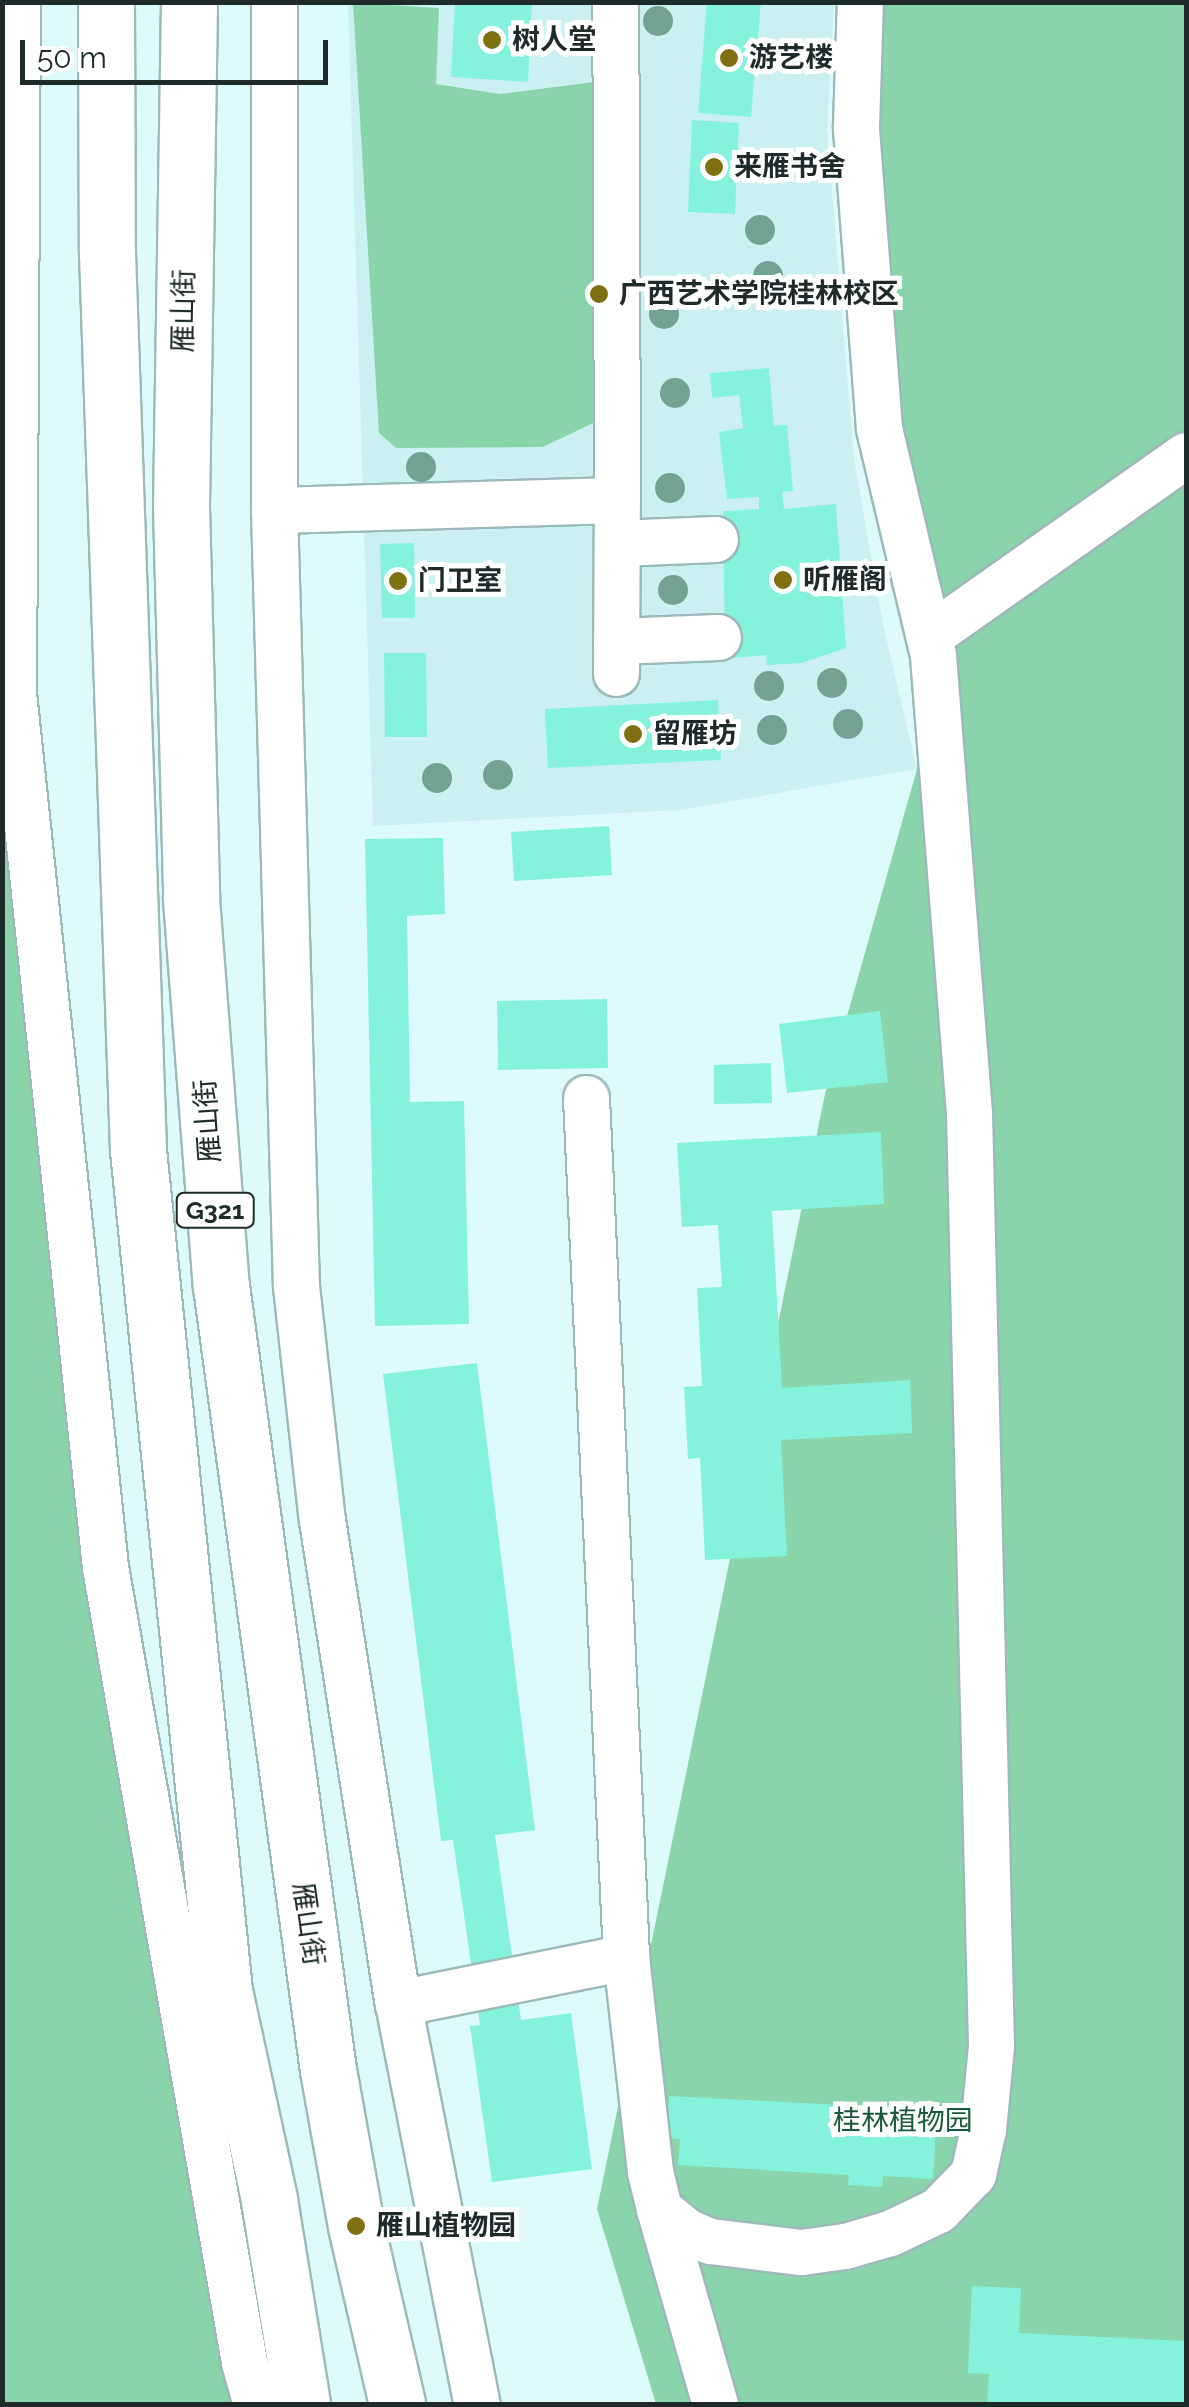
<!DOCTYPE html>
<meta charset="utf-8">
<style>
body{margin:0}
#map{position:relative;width:1189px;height:2407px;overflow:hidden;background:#defbfb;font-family:Raleway,"Noto Sans SC",sans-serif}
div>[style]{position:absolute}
.built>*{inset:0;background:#caf0f1}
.green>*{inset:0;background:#8ad4ab}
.building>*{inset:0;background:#85f3dc}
.roads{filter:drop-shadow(2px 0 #9db9b9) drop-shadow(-2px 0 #9db9b9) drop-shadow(0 2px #9db9b9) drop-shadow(0 -2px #9db9b9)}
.minor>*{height:45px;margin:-22.5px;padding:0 22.5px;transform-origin:22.5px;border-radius:22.5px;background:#fff}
.highway>*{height:55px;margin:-27.5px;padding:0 27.5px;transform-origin:27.5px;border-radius:27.5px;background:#fff}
.trees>*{width:30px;height:30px;margin:-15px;border-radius:50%;background:#72a292}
.dots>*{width:28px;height:28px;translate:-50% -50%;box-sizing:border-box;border:5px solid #fff;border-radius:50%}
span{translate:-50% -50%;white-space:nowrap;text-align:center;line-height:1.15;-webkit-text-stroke:10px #fff;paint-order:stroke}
.shield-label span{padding:2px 8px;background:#fff;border:2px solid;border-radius:8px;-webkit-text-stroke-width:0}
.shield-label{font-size:25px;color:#1f2a2a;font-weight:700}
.poi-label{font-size:28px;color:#1f2a2a;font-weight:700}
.left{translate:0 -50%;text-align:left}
.street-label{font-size:28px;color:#1f2a2a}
.park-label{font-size:28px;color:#1a5a3c}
.frame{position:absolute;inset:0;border:5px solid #1f2a2a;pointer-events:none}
.scale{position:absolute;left:20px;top:40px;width:308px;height:45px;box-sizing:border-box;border:5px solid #1f2a2a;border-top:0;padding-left:12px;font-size:30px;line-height:35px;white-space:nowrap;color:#1f2a2a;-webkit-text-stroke:8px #fff;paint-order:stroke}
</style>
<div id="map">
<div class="built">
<div style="clip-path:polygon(348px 3px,834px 3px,827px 130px,854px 459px,883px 625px,917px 769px,680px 810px,373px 826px)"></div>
</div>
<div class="green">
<div style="clip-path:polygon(2px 3px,13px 693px,80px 1340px,256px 2404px,3px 2404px)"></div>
<div style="clip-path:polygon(353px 3px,439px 8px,436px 84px,500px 94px,602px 81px,593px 423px,543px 447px,396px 448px,379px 433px)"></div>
<div style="clip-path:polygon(873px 3px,1186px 3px,1186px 2404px,656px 2404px,597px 2209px,825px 1094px,917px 769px,915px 490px,889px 363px)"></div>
</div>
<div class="building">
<div style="clip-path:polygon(455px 2px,532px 2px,528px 82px,451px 77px)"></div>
<div style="clip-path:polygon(707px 2px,761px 2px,751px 117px,698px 113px)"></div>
<div style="clip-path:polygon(692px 120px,739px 123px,735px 214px,688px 212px)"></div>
<div style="clip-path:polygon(769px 368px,774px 426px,787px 425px,793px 491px,782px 492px,784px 509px,836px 504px,846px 648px,802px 663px,767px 665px,766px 655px,725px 659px,723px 511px,759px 509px,759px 497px,727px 499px,719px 432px,743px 428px,739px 395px,712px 398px,710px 373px)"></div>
<div style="clip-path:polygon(414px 543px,415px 618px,382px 618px,380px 544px)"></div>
<div style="clip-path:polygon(384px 653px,426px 653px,427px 737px,385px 737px)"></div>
<div style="clip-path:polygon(718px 700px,721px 760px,548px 768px,545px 709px)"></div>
<div style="clip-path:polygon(609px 826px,612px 875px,514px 881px,511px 832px)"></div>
<div style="clip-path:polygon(443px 838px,445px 914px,407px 916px,410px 1102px,464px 1101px,469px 1324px,375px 1326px,365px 839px)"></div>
<div style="clip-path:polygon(607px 999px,608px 1068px,498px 1070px,497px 1001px)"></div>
<div style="clip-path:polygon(880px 1011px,888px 1082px,787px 1093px,779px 1024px)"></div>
<div style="clip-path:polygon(771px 1063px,772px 1103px,714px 1104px,714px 1065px)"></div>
<div style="clip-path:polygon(881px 1132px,884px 1204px,772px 1211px,782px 1388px,910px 1380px,912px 1433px,781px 1440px,787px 1556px,705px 1560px,700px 1458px,688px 1459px,684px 1387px,702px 1386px,697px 1288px,722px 1287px,718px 1225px,682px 1227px,677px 1143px)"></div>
<div style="clip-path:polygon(477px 1363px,535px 1830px,495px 1835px,521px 2020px,571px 2013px,592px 2169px,492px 2182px,470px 2026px,480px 2025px,453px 1840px,441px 1841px,383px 1374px)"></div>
<div style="clip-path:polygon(669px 2096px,937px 2110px,933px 2179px,883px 2176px,882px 2187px,848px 2185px,849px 2175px,678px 2165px,680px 2139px,666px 2138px)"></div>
<div style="clip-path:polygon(972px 2286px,1021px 2288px,1019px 2333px,1186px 2341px,1186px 2404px,987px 2404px,989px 2374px,968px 2373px)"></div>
</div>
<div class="roads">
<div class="minor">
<div style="left:17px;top:2px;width:691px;rotate:90.33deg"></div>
<div style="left:13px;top:693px;width:879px;rotate:83.99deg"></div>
<div style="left:105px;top:1567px;width:807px;rotate:80.08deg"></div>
<div style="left:244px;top:2362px;width:44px;rotate:74.1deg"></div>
<div style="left:274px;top:2px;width:508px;rotate:90deg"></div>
<div style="left:274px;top:510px;width:776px;rotate:88.38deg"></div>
<div style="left:296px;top:1286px;width:235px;rotate:83.7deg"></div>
<div style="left:322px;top:1520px;width:489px;rotate:81.1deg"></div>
<div style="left:398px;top:2003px;width:409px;rotate:78.9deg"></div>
<div style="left:274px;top:510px;width:343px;rotate:-1.7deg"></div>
<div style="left:617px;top:500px;width:498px;rotate:-90.2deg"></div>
<div style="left:617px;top:543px;width:98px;rotate:-2.3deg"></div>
<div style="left:929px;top:636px;width:314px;rotate:-35.2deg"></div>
<div style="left:616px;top:641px;width:102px;rotate:-2.2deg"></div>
<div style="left:616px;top:673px;width:173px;rotate:-89.7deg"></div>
<div style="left:586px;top:1098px;width:860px;rotate:87.33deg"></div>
<div style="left:398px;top:2003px;width:233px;rotate:-11.4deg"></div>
<div style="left:626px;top:1957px;width:216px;rotate:83.6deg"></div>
<div style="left:650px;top:2172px;width:38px;rotate:76deg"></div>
<div style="left:659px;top:2209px;width:35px;rotate:39deg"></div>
<div style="left:686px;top:2231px;width:26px;rotate:23deg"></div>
<div style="left:710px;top:2241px;width:92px;rotate:6.9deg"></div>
<div style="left:801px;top:2252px;width:44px;rotate:-7.8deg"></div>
<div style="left:845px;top:2246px;width:47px;rotate:-16.1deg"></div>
<div style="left:890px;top:2233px;width:53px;rotate:-25.6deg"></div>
<div style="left:938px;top:2210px;width:50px;rotate:-45.8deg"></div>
<div style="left:973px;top:2174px;width:46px;rotate:-77.5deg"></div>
<div style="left:983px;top:2129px;width:83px;rotate:-84.5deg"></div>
<div style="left:991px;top:2046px;width:933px;rotate:-91.35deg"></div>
<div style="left:969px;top:1113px;width:459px;rotate:-94.5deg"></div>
<div style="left:933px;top:655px;width:233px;rotate:-103.4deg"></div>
<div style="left:879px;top:428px;width:303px;rotate:-94.4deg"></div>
<div style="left:856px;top:126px;width:124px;rotate:-88.2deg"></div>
<div style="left:659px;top:2209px;width:203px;rotate:74deg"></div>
</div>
<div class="highway">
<div style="left:106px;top:2px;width:251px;rotate:89.8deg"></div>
<div style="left:107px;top:253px;width:898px;rotate:88.02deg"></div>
<div style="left:138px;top:1150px;width:845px;rotate:84.16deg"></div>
<div style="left:224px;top:1991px;width:214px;rotate:77.8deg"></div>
<div style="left:269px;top:2200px;width:207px;rotate:80.8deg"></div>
<div style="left:189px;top:2px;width:504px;rotate:90.91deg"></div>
<div style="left:181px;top:506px;width:393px;rotate:88.5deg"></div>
<div style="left:191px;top:899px;width:388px;rotate:85.6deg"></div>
<div style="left:221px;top:1286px;width:791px;rotate:82.23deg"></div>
<div style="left:328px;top:2070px;width:158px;rotate:79.8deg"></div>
<div style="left:356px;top:2226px;width:183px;rotate:77deg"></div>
</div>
</div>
<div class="trees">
<div style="left:658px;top:21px"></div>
<div style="left:760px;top:230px"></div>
<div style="left:768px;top:276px"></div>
<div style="left:664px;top:314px"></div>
<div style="left:675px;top:393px"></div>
<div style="left:421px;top:467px"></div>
<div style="left:670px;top:488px"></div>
<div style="left:673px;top:590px"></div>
<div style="left:832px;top:683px"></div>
<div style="left:769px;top:686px"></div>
<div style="left:848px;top:724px"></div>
<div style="left:772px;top:730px"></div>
<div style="left:498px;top:775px"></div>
<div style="left:437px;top:778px"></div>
</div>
<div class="dots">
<div style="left:492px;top:40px;background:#7f7111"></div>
<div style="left:729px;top:58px;background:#7f7111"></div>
<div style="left:714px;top:167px;background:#7f7111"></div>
<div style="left:599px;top:294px;background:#7f7111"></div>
<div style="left:783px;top:580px;background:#7f7111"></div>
<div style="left:398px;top:581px;background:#7f7111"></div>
<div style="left:633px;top:734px;background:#7f7111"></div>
<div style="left:356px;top:2226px;background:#7f7111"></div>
</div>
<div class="shield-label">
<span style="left:215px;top:1210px">G321</span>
</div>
<div class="poi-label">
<span class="left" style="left:512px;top:40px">树人堂</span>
<span class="left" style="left:749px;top:58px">游艺楼</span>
<span class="left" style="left:734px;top:167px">来雁书舍</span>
<span class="left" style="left:619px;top:294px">广西艺术学院桂林校区</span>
<span class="left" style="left:803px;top:580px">听雁阁</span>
<span class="left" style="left:418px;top:581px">门卫室</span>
<span class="left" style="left:653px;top:734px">留雁坊</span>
<span class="left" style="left:376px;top:2226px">雁山植物园</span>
</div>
<div class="street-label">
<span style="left:184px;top:311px;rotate:-89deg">雁山街</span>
<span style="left:208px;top:1121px;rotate:-94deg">雁山街</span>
<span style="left:308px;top:1924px;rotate:82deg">雁山街</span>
</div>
<div class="park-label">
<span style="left:903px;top:2121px">桂林植物园</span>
</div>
<div class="frame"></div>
<div class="scale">50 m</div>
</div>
